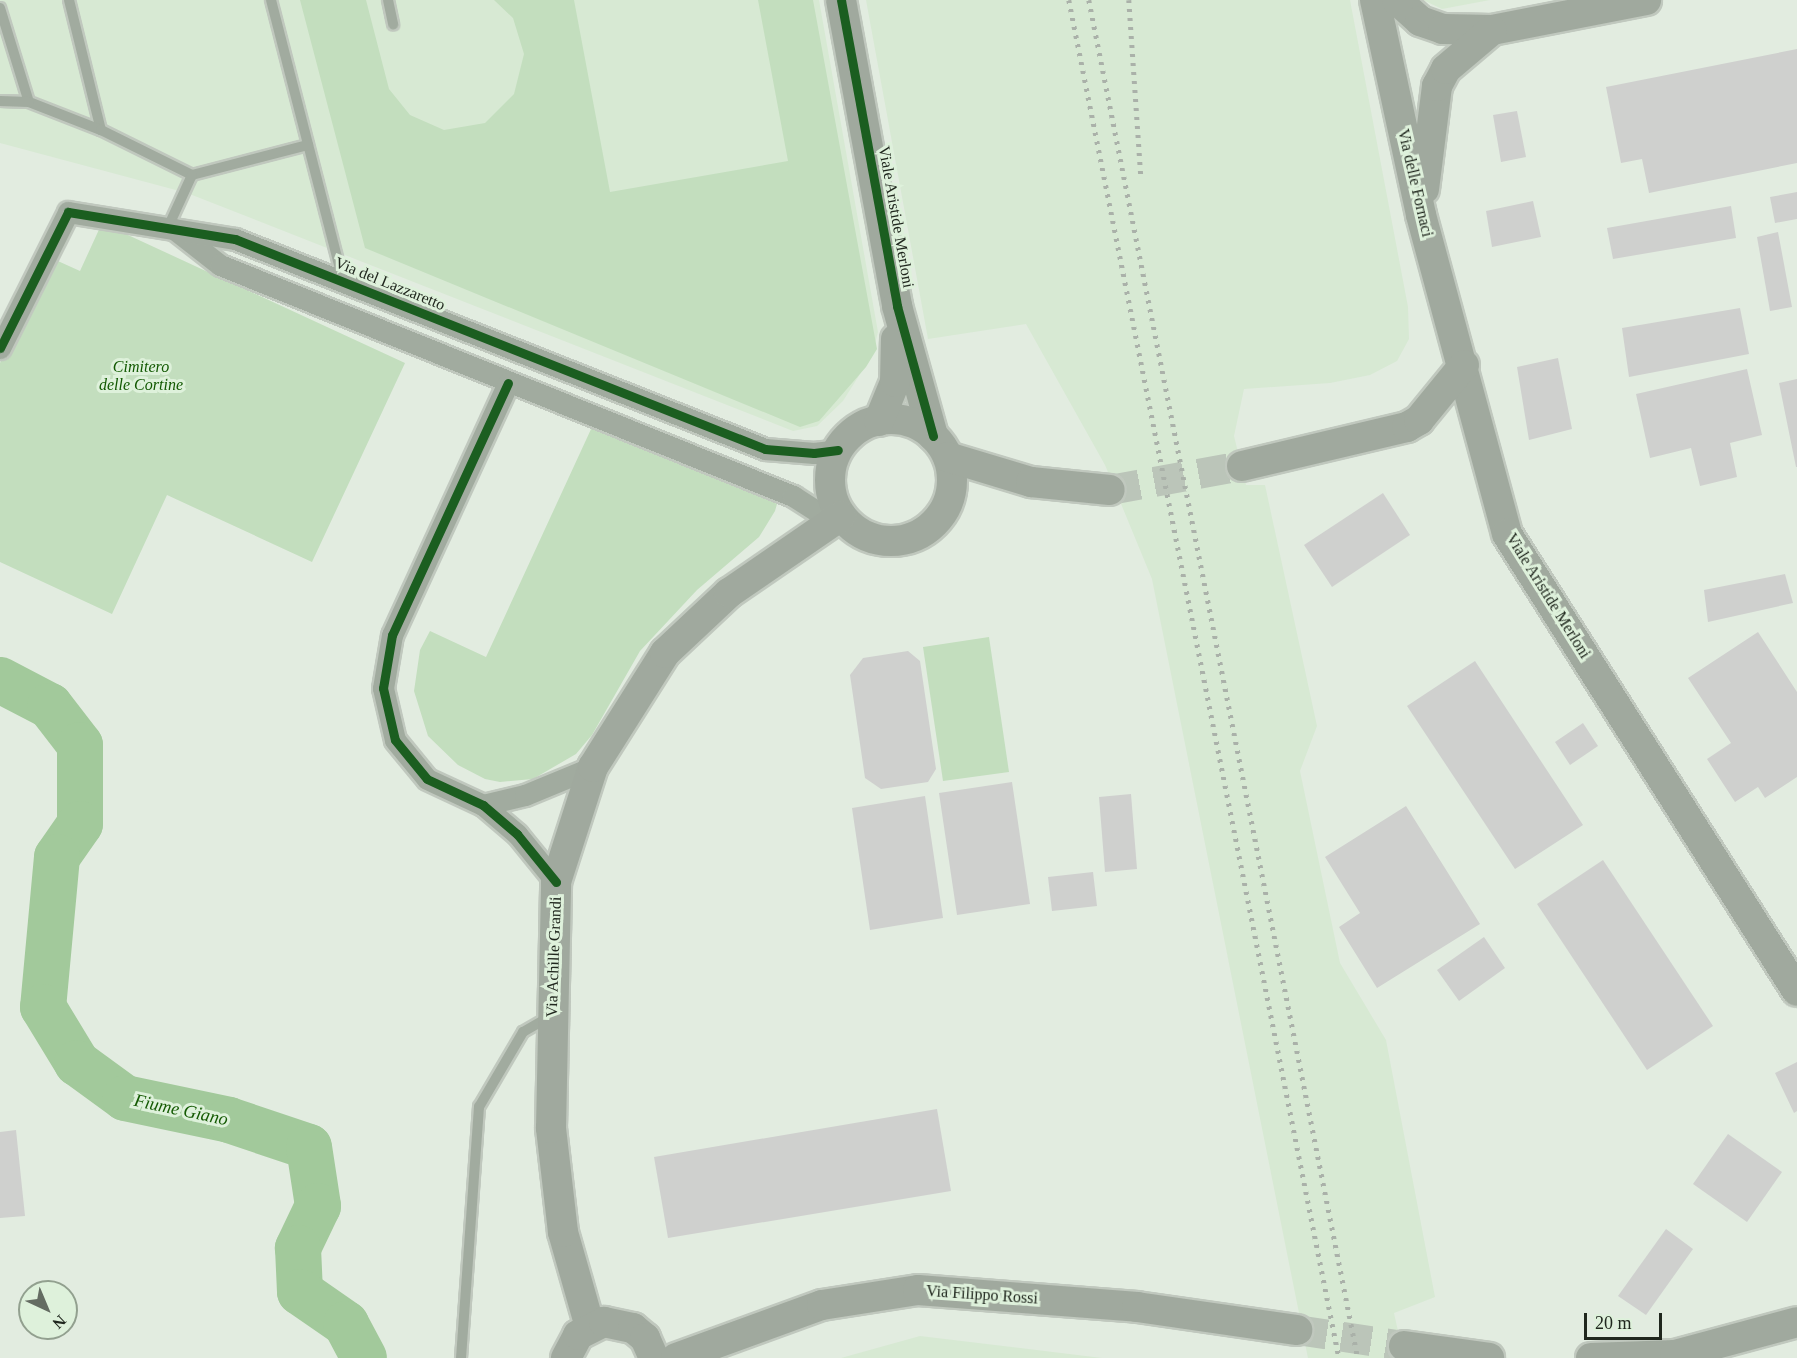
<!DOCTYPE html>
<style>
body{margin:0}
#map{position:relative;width:1797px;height:1358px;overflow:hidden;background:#e2ece0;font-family:"Times New Roman",serif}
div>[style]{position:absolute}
.built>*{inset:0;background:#d7e9d3}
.green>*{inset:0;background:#c3debe}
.river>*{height:46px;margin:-23px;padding:0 23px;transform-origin:23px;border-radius:23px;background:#a2c99b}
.building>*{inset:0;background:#cfd0ce}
.secondary-tunnel>*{height:30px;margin-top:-15px;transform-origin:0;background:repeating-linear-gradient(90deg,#bbc5b9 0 30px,transparent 0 45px)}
.roads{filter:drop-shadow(2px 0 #c0c8be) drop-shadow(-2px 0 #c0c8be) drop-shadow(0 2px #c0c8be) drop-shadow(0 -2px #c0c8be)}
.lane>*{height:10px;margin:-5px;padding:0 5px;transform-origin:5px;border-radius:5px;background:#a1ab9f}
.street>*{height:21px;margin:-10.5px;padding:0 10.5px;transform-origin:10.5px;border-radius:10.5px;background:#a1ab9f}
.secondary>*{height:30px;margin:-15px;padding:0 15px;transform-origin:15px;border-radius:15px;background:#a0a99e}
.secondary>.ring{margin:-15px;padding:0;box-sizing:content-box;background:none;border:30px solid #a0a99e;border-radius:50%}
.rail>*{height:4.5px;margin-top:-2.25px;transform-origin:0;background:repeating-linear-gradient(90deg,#aab1a9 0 3px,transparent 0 9px)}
.cycleway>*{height:9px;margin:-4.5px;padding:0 4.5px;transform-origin:4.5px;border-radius:4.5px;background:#1b5e20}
span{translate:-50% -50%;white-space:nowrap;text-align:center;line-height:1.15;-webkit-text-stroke:6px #def1db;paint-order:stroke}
.street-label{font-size:16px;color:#20271e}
.park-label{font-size:16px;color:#115801;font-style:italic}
.water-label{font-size:18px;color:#145a03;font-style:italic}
.north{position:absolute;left:18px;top:1280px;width:60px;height:60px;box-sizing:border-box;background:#def1db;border:2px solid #92a08f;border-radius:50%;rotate:136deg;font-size:16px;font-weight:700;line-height:24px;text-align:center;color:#20271e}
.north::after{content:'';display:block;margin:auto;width:21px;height:27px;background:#646c62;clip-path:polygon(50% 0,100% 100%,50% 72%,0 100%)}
.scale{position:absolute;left:1584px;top:1313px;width:78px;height:27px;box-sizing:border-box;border:3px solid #20271e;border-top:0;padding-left:8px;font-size:18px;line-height:21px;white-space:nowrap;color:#20271e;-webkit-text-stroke:4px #def1db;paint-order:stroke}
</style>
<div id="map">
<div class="built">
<div style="clip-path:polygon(0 0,819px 0,878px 332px,872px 355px,843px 401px,817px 426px,793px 431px,187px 193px,0 143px)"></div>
<div style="clip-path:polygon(866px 0,1350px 0,1408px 307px,1409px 339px,1397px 361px,1370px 375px,1330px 383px,1244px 389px,1234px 436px,1246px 485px,1265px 485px,1317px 726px,1300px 771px,1340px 963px,1386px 1040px,1435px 1297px,1394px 1313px,1404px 1358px,1308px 1358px,1152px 579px,1105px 465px,1026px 324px,928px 339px)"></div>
<div style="clip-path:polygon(1423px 0,1490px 0,1442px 9px)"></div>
<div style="clip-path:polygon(920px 1336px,1102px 1358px,841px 1358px)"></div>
</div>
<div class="green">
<div style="clip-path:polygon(300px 0,366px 0,389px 89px,410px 115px,444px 130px,485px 123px,514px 94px,524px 54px,513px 18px,494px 0,574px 0,610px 192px,788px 161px,758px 0,813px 0,877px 349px,866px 367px,819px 421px,800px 427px,365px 248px)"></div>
<div style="clip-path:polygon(102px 223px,405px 363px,312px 562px,167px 495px,112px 614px,0 562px,0 363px,49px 257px,80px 271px)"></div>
<div style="clip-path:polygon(592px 427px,772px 501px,777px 504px,775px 511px,759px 537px,697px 590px,640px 651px,592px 735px,576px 754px,533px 779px,500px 782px,485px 779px,458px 765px,428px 736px,414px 691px,420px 650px,430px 631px,486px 657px)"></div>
<div style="clip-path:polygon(989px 637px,1009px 772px,943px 781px,923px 647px)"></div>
</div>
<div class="river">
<div style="left:0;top:680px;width:56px;rotate:27.5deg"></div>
<div style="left:50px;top:706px;width:49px;rotate:52.4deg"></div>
<div style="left:80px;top:745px;width:79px;rotate:90deg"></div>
<div style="left:80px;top:824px;width:40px;rotate:124.9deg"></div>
<div style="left:57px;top:857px;width:151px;rotate:95.3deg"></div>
<div style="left:43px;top:1007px;width:66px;rotate:58.7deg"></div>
<div style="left:77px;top:1063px;width:59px;rotate:36.1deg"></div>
<div style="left:125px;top:1098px;width:106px;rotate:11.9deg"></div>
<div style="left:229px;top:1120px;width:84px;rotate:18.6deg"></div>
<div style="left:309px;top:1147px;width:60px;rotate:81.3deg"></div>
<div style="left:318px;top:1206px;width:47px;rotate:115.5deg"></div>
<div style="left:298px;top:1248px;width:44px;rotate:87.4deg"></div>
<div style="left:300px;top:1292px;width:56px;rotate:34.8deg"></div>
<div style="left:346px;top:1324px;width:38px;rotate:62deg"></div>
</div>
<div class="building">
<div style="clip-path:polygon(1797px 49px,1797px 163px,1649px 193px,1642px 159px,1621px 163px,1606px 87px)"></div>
<div style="clip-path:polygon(1517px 111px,1526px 157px,1501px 162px,1493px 115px)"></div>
<div style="clip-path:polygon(1797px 192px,1797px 219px,1775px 223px,1770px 197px)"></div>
<div style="clip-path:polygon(1533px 201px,1541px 237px,1492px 247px,1486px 211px)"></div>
<div style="clip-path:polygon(1731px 206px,1736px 238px,1613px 259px,1607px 228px)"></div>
<div style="clip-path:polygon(1778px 232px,1792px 307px,1770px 311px,1757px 237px)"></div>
<div style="clip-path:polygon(1740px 308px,1749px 354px,1629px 377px,1622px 328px)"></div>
<div style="clip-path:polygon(1558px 358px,1572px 429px,1529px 440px,1517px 367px)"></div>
<div style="clip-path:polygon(1747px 369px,1762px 435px,1730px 443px,1737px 477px,1700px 486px,1691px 448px,1650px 458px,1636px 394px)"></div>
<div style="clip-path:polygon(1797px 379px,1797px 467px,1796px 467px,1779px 383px)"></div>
<div style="clip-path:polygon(1383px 493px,1410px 535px,1332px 587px,1304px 545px)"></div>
<div style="clip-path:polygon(1785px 574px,1793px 603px,1708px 622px,1704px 590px)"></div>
<div style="clip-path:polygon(1758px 632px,1797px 692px,1797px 777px,1765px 798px,1758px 787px,1735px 802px,1707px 759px,1731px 743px,1688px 678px)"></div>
<div style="clip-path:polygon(908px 651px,920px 661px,936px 769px,928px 782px,881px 789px,865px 778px,850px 675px,863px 658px)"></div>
<div style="clip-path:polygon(1475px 661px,1583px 825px,1515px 869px,1407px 706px)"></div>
<div style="clip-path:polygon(1583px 723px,1598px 746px,1570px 765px,1555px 742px)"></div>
<div style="clip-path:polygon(1012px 782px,1030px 904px,957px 915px,939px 793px)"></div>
<div style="clip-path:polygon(1131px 794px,1137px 869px,1105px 872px,1099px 797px)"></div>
<div style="clip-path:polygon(925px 796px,943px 918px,870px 930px,852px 808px)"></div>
<div style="clip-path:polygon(1406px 806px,1480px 924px,1377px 988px,1339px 927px,1360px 913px,1325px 857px)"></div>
<div style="clip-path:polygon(1603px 860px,1713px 1026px,1647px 1070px,1537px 904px)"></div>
<div style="clip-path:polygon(1093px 872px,1097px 906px,1052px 911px,1048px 877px)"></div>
<div style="clip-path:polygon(1484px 937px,1505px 968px,1459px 1001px,1437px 970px)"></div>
<div style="clip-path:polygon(1797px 1062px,1797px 1111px,1794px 1113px,1775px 1073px)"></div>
<div style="clip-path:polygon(937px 1109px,951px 1191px,668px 1238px,654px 1157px)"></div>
<div style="clip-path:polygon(16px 1130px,25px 1216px,0 1218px,0 1132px)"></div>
<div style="clip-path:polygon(1728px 1134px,1782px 1172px,1747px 1222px,1693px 1184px)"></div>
<div style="clip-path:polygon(1666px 1229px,1693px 1249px,1646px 1315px,1618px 1296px)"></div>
</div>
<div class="secondary-tunnel">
<div style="left:1110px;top:490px;width:134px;rotate:-10.3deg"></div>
<div style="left:1297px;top:1330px;width:108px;rotate:8.5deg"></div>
</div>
<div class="roads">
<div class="lane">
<div style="left:69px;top:0;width:134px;rotate:76.2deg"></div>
<div style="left:271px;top:0;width:290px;rotate:75.6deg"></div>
<div style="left:388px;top:0;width:25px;rotate:78deg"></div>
<div style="left:0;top:8px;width:98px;rotate:72.9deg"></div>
<div style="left:29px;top:102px;width:77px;rotate:21.3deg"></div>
<div style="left:101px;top:130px;width:102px;rotate:26.3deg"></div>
<div style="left:192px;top:175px;width:120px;rotate:-14.5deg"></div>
<div style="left:0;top:101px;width:29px;rotate:2deg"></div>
<div style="left:169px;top:225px;width:55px;rotate:-65.3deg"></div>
<div style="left:461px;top:1358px;width:252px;rotate:-85.9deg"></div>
<div style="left:479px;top:1107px;width:87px;rotate:-59.6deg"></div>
<div style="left:523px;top:1032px;width:32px;rotate:-30deg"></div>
</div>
<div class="street">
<div style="left:174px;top:229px;width:58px;rotate:38deg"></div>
<div style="left:220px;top:265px;width:618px;rotate:21.96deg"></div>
<div style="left:793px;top:496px;width:46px;rotate:32.7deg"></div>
<div style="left:0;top:348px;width:152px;rotate:-63.4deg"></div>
<div style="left:68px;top:212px;width:169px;rotate:9.2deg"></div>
<div style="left:235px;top:239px;width:570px;rotate:21.61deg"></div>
<div style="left:765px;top:449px;width:49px;rotate:4.7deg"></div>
<div style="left:814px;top:453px;width:24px;rotate:-7deg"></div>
<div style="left:508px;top:383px;width:277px;rotate:114.7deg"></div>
<div style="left:392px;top:635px;width:54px;rotate:99.6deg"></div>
<div style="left:383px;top:688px;width:53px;rotate:77deg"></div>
<div style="left:395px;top:740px;width:50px;rotate:50.6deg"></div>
<div style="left:427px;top:779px;width:62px;rotate:24.9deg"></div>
<div style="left:483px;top:805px;width:45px;rotate:40.5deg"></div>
<div style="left:517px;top:834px;width:62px;rotate:50.9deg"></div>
<div style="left:483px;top:805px;width:43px;rotate:-13.4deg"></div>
<div style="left:525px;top:795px;width:74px;rotate:-22.4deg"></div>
</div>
<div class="secondary">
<div style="left:841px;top:0;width:311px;rotate:79.6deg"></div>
<div style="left:897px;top:306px;width:135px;rotate:74.5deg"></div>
<div style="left:1375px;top:0;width:220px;rotate:77.9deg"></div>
<div style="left:1421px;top:215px;width:330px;rotate:74.9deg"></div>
<div style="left:1507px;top:534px;width:541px;rotate:57.6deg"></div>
<div style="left:1397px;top:0;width:31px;rotate:42deg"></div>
<div style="left:1420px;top:21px;width:24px;rotate:19deg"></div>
<div style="left:1443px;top:29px;width:49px;rotate:1.2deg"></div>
<div style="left:1492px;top:30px;width:157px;rotate:-11deg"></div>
<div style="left:1424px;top:189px;width:104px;rotate:-82.8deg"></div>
<div style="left:1437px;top:86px;width:19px;rotate:-62deg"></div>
<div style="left:1446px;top:69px;width:60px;rotate:-40.3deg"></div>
<div class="ring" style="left:830px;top:419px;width:92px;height:92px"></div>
<div style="left:879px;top:421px;width:42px;rotate:-67.7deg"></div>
<div style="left:895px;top:382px;width:43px;rotate:-88.7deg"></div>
<div style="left:948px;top:457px;width:87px;rotate:16.8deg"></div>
<div style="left:1031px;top:482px;width:79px;rotate:5.8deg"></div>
<div style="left:1242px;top:466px;width:170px;rotate:-13.3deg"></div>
<div style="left:1407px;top:427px;width:14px;rotate:-30deg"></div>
<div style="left:1419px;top:420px;width:71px;rotate:-50.7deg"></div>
<div style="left:590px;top:1327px;width:99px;rotate:-105.9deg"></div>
<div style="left:563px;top:1232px;width:105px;rotate:-96.6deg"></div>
<div style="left:551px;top:1128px;width:246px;rotate:-88.8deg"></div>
<div style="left:556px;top:882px;width:121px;rotate:-72.2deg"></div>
<div style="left:593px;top:767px;width:135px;rotate:-57.7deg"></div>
<div style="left:665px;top:653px;width:88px;rotate:-43.2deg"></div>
<div style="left:729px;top:593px;width:136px;rotate:-34.5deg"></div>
<div style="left:1404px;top:1346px;width:86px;rotate:8deg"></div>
<div style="left:566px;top:1358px;width:26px;rotate:-62deg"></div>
<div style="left:578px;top:1335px;width:29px;rotate:-27deg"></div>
<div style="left:604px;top:1322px;width:30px;rotate:12deg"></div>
<div style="left:633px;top:1328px;width:16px;rotate:40deg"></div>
<div style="left:645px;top:1338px;width:22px;rotate:66deg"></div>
<div style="left:676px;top:1358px;width:155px;rotate:-20deg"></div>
<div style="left:822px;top:1305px;width:97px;rotate:-8.9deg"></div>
<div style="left:918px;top:1290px;width:220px;rotate:4.4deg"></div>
<div style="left:1137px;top:1307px;width:162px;rotate:8.2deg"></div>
<div style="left:1591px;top:1358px;width:84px;rotate:-2deg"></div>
<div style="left:1675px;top:1355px;width:126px;rotate:-15.1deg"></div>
</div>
</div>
<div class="rail">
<div style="left:1069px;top:0;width:1385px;rotate:78.75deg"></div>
<div style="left:1089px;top:0;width:1384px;rotate:78.8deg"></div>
<div style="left:1129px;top:0;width:175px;rotate:86.1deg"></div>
</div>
<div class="cycleway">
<div style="left:841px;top:0;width:311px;rotate:79.6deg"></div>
<div style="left:897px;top:306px;width:135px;rotate:74.5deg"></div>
<div style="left:0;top:348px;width:152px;rotate:-63.4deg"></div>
<div style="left:68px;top:212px;width:169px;rotate:9.2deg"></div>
<div style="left:235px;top:239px;width:570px;rotate:21.61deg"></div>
<div style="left:765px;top:449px;width:49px;rotate:4.7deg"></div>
<div style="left:814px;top:453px;width:24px;rotate:-7deg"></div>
<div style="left:508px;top:383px;width:277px;rotate:114.7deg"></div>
<div style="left:392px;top:635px;width:54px;rotate:99.6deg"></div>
<div style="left:383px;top:688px;width:53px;rotate:77deg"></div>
<div style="left:395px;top:740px;width:50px;rotate:50.6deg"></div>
<div style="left:427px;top:779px;width:62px;rotate:24.9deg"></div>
<div style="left:483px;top:805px;width:45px;rotate:40.5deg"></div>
<div style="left:517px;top:834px;width:62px;rotate:50.9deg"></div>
</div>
<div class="street-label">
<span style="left:1415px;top:183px;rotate:77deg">Via delle Fornaci</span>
<span style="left:896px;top:217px;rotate:80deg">Viale Aristide Merloni</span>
<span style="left:390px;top:284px;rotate:22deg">Via del Lazzaretto</span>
<span style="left:1548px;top:596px;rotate:58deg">Viale Aristide Merloni</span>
<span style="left:554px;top:957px;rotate:-88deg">Via Achille Grandi</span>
<span style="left:982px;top:1295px;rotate:4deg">Via Filippo Rossi</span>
</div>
<div class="park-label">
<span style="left:141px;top:376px">Cimitero<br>delle Cortine</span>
</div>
<div class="water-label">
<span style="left:181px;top:1110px;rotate:12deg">Fiume Giano</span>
</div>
<div class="north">N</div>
<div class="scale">20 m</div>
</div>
